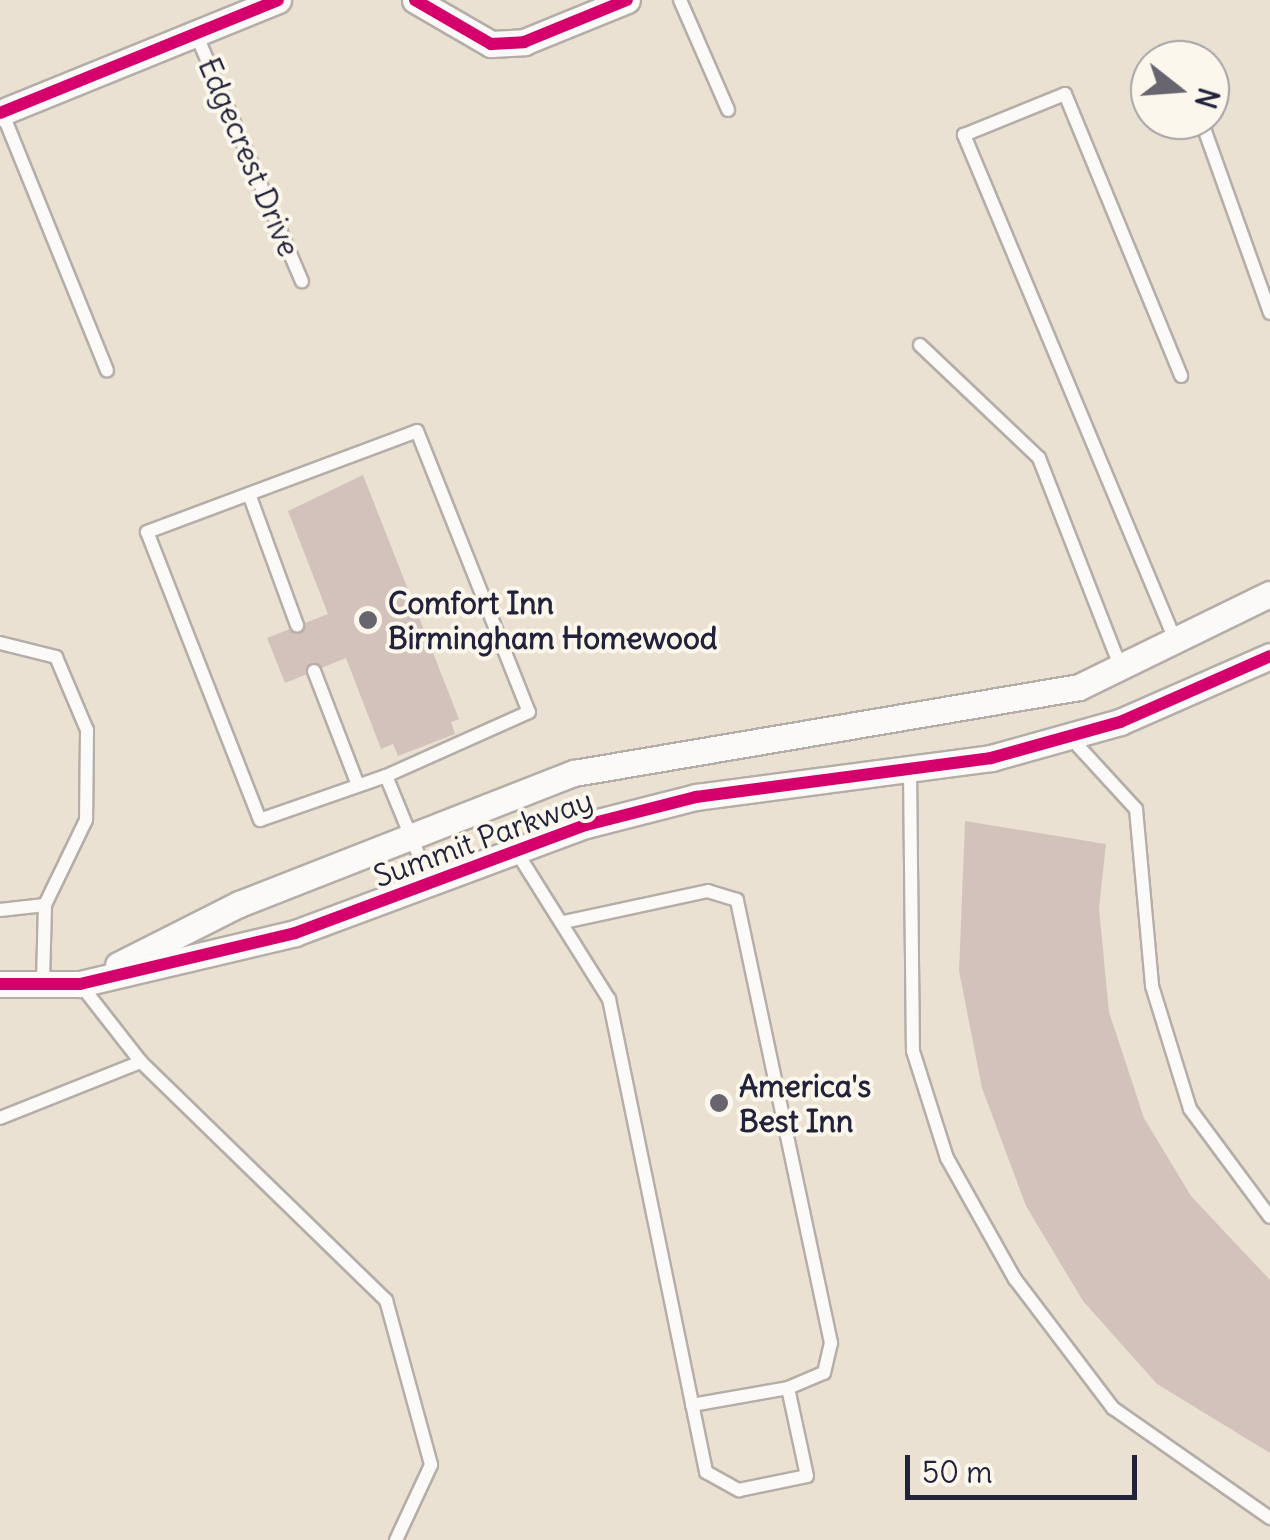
<!DOCTYPE html>
<style>
body{margin:0}
#map{position:relative;width:1270px;height:1540px;overflow:hidden;background:#ebe1d3;font-family:Delius,sans-serif}
div>[style]{position:absolute}
.building>*{inset:0;background:#d3c2bb}
.roads{filter:drop-shadow(2px 0 #b5aea8) drop-shadow(-2px 0 #b5aea8) drop-shadow(0 2px #b5aea8) drop-shadow(0 -2px #b5aea8)}
.service>*{height:12px;margin:-6px;padding:0 6px;transform-origin:6px;border-radius:6px;background:#fcfaf8}
.minor>*{height:25px;margin:-12.5px;padding:0 12.5px;transform-origin:12.5px;border-radius:12.5px;background:#fcfaf8}
.cycleway>*{height:12px;margin:-6px;padding:0 6px;transform-origin:6px;border-radius:6px;background:#d6006c}
.dots>*{width:28px;height:28px;translate:-50% -50%;box-sizing:border-box;border:5px solid #fbf7ec;border-radius:50%}
span{translate:-50% -50%;white-space:nowrap;text-align:center;line-height:1.15;-webkit-text-stroke:8px #fbf7ec;paint-order:stroke}
.street-label{font-size:30px;color:#22223b}
.poi-label{font-size:30px;color:#22223b;font-weight:700}
.left{translate:0 -50%;text-align:left}
.north{position:absolute;left:1130px;top:40px;width:100px;height:100px;box-sizing:border-box;background:#fbf7ec;border:2px solid #a4a2a5;border-radius:50%;rotate:107deg;font-size:28px;font-weight:700;line-height:40px;text-align:center;color:#22223b}
.north::after{content:'';display:block;margin:auto;width:35px;height:45px;background:#686570;clip-path:polygon(50% 0,100% 100%,50% 72%,0 100%)}
.scale{position:absolute;left:905px;top:1455px;width:232px;height:45px;box-sizing:border-box;border:5px solid #22223b;border-top:0;padding-left:12px;font-size:30px;line-height:35px;white-space:nowrap;color:#22223b;-webkit-text-stroke:8px #fbf7ec;paint-order:stroke}
</style>
<div id="map">
<div class="building">
<div style="clip-path:polygon(363px 475px,459px 719px,451px 722px,455px 734px,398px 756px,393px 744px,381px 749px,346px 658px,285px 683px,267px 638px,328px 614px,288px 511px)"></div>
<div style="clip-path:polygon(965px 821px,1106px 844px,1099px 908px,1109px 1012px,1144px 1118px,1191px 1196px,1270px 1280px,1270px 1453px,1157px 1384px,1083px 1301px,1026px 1206px,982px 1088px,959px 971px)"></div>
</div>
<div class="roads">
<div class="service">
<div style="left:680px;top:0;width:120px;rotate:66.4deg"></div>
<div style="left:196px;top:34px;width:269px;rotate:66.8deg"></div>
<div style="left:2px;top:112px;width:279px;rotate:67.9deg"></div>
<div style="left:1201px;top:120px;width:205px;rotate:70.3deg"></div>
<div style="left:920px;top:345px;width:164px;rotate:43.5deg"></div>
<div style="left:1039px;top:458px;width:225px;rotate:68.7deg"></div>
<div style="left:249px;top:494px;width:140px;rotate:69.9deg"></div>
<div style="left:1176px;top:642px;width:550px;rotate:-112.69deg"></div>
<div style="left:964px;top:135px;width:109px;rotate:-22.1deg"></div>
<div style="left:1065px;top:94px;width:305px;rotate:67.6deg"></div>
<div style="left:0;top:643px;width:58px;rotate:14deg"></div>
<div style="left:56px;top:657px;width:79px;rotate:67deg"></div>
<div style="left:87px;top:730px;width:90px;rotate:90.6deg"></div>
<div style="left:86px;top:820px;width:94px;rotate:115.8deg"></div>
<div style="left:314px;top:671px;width:122px;rotate:68.9deg"></div>
<div style="left:1069px;top:736px;width:99px;rotate:47.5deg"></div>
<div style="left:1136px;top:809px;width:178px;rotate:84.8deg"></div>
<div style="left:1152px;top:986px;width:129px;rotate:72.8deg"></div>
<div style="left:1190px;top:1109px;width:134px;rotate:53.5deg"></div>
<div style="left:910px;top:769px;width:282px;rotate:89.4deg"></div>
<div style="left:913px;top:1051px;width:112px;rotate:72.4deg"></div>
<div style="left:947px;top:1158px;width:139px;rotate:60.7deg"></div>
<div style="left:1015px;top:1279px;width:162px;rotate:52.8deg"></div>
<div style="left:1113px;top:1408px;width:192px;rotate:35deg"></div>
<div style="left:386px;top:776px;width:133px;rotate:160.8deg"></div>
<div style="left:260px;top:820px;width:309px;rotate:-111.4deg"></div>
<div style="left:147px;top:532px;width:288px;rotate:-20.5deg"></div>
<div style="left:417px;top:431px;width:302px;rotate:68.3deg"></div>
<div style="left:529px;top:712px;width:157px;rotate:155.9deg"></div>
<div style="left:386px;top:776px;width:116px;rotate:67.6deg"></div>
<div style="left:516px;top:851px;width:175px;rotate:57.9deg"></div>
<div style="left:609px;top:999px;width:483px;rotate:78.4deg"></div>
<div style="left:706px;top:1472px;width:38px;rotate:29deg"></div>
<div style="left:739px;top:1490px;width:69px;rotate:-11.6deg"></div>
<div style="left:807px;top:1476px;width:90px;rotate:-102.2deg"></div>
<div style="left:788px;top:1388px;width:39px;rotate:-23deg"></div>
<div style="left:824px;top:1373px;width:31px;rotate:-77deg"></div>
<div style="left:831px;top:1343px;width:453px;rotate:-102deg"></div>
<div style="left:737px;top:900px;width:30px;rotate:-163deg"></div>
<div style="left:708px;top:891px;width:148px;rotate:167.9deg"></div>
<div style="left:0;top:910px;width:45px;rotate:-6.3deg"></div>
<div style="left:45px;top:905px;width:79px;rotate:91.5deg"></div>
<div style="left:141px;top:1062px;width:342px;rotate:44.2deg"></div>
<div style="left:386px;top:1300px;width:171px;rotate:74.7deg"></div>
<div style="left:431px;top:1465px;width:83px;rotate:115deg"></div>
<div style="left:0;top:1118px;width:152px;rotate:-21.7deg"></div>
<div style="left:141px;top:1062px;width:99px;rotate:-128deg"></div>
<div style="left:692px;top:1405px;width:97px;rotate:-10deg"></div>
</div>
<div class="minor">
<div style="left:415px;top:0;width:88px;rotate:30.1deg"></div>
<div style="left:491px;top:44px;width:33px;rotate:-3deg"></div>
<div style="left:524px;top:42px;width:111px;rotate:-22.2deg"></div>
<div style="left:0;top:113px;width:300px;rotate:-22.1deg"></div>
<div style="left:118px;top:965px;width:136px;rotate:-26.8deg"></div>
<div style="left:239px;top:904px;width:360px;rotate:-21.4deg"></div>
<div style="left:574px;top:773px;width:512px;rotate:-9.66deg"></div>
<div style="left:1079px;top:687px;width:212px;rotate:-26deg"></div>
<div style="left:0;top:984px;width:80px"></div>
<div style="left:80px;top:984px;width:221px;rotate:-13.3deg"></div>
<div style="left:295px;top:933px;width:310px;rotate:-20.4deg"></div>
<div style="left:586px;top:825px;width:114px;rotate:-14.3deg"></div>
<div style="left:696px;top:797px;width:298px;rotate:-7.5deg"></div>
<div style="left:991px;top:758px;width:134px;rotate:-15.6deg"></div>
<div style="left:1120px;top:722px;width:164px;rotate:-23.7deg"></div>
</div>
</div>
<div class="cycleway">
<div style="left:415px;top:0;width:88px;rotate:30.1deg"></div>
<div style="left:491px;top:44px;width:33px;rotate:-3deg"></div>
<div style="left:524px;top:42px;width:111px;rotate:-22.2deg"></div>
<div style="left:0;top:113px;width:300px;rotate:-22.1deg"></div>
<div style="left:0;top:984px;width:80px"></div>
<div style="left:80px;top:984px;width:221px;rotate:-13.3deg"></div>
<div style="left:295px;top:933px;width:310px;rotate:-20.4deg"></div>
<div style="left:586px;top:825px;width:114px;rotate:-14.3deg"></div>
<div style="left:696px;top:797px;width:298px;rotate:-7.5deg"></div>
<div style="left:991px;top:758px;width:134px;rotate:-15.6deg"></div>
<div style="left:1120px;top:722px;width:164px;rotate:-23.7deg"></div>
</div>
<div class="dots">
<div style="left:368px;top:620px;background:#686570"></div>
<div style="left:719px;top:1103px;background:#686570"></div>
</div>
<div class="street-label">
<span style="left:249px;top:157px;rotate:67deg">Edgecrest Drive</span>
<span style="left:483px;top:838px;rotate:-20deg">Summit Parkway</span>
</div>
<div class="poi-label">
<span class="left" style="left:388px;top:620px">Comfort Inn<br>Birmingham Homewood</span>
<span class="left" style="left:739px;top:1103px">America's<br>Best Inn</span>
</div>
<div class="north">N</div>
<div class="scale">50 m</div>
</div>
